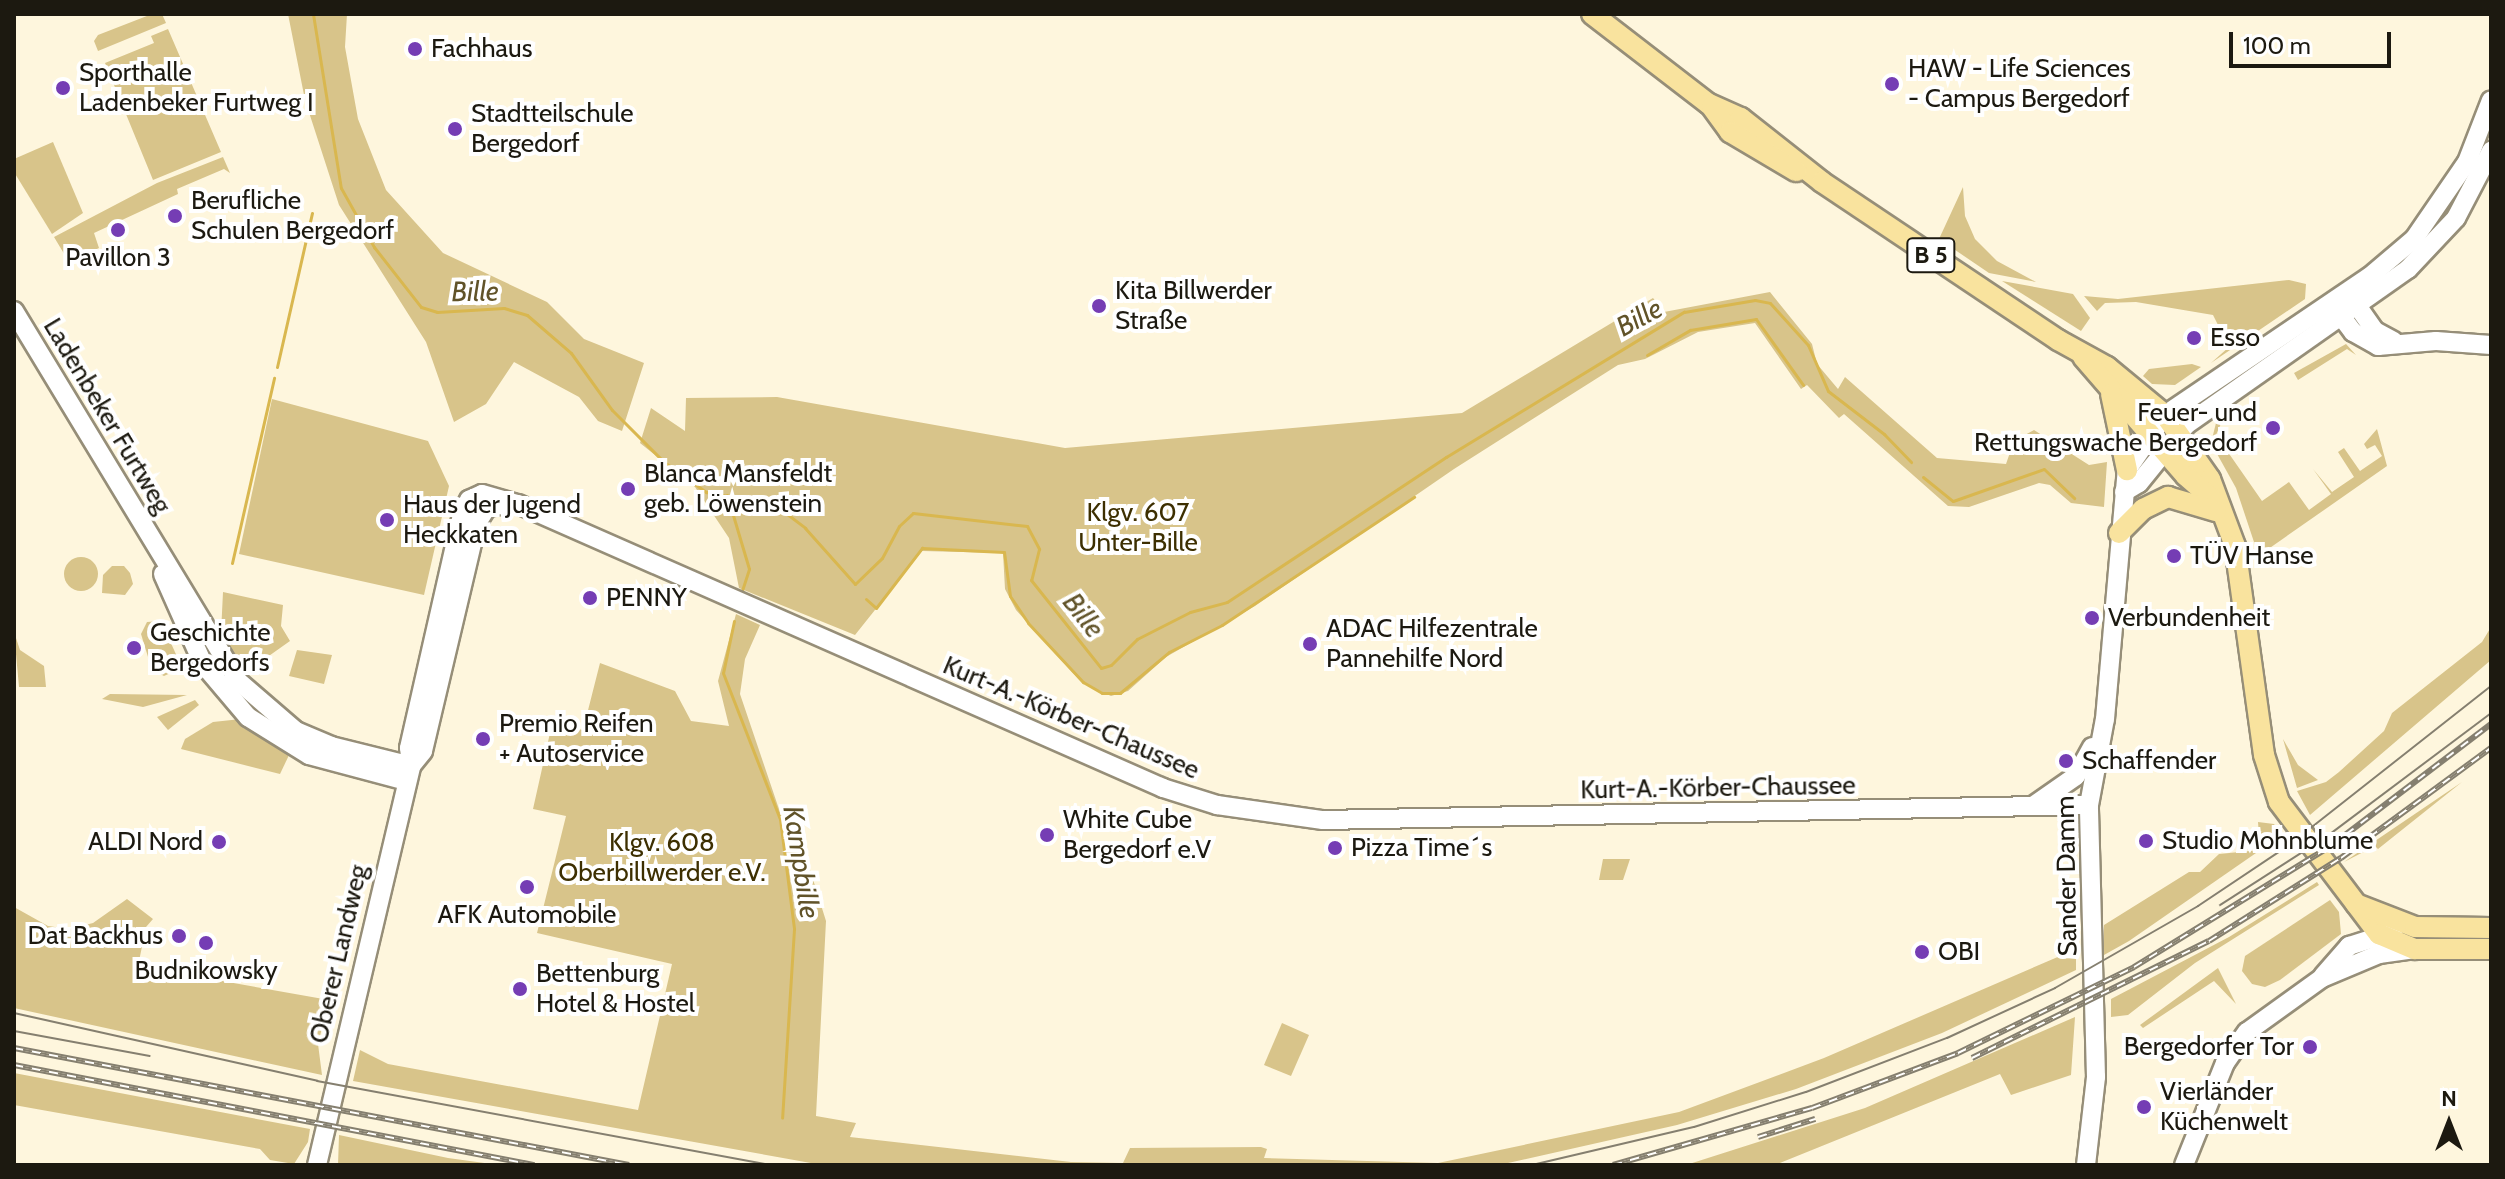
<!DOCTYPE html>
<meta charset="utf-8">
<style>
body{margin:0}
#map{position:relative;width:2505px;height:1179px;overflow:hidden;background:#fef6dd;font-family:Cabin,sans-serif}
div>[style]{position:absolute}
.green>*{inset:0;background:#d8c48a}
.round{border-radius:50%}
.stream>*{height:3px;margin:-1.5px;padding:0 1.5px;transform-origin:1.5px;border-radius:1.5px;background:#d9b74f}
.roads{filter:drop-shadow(2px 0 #968e78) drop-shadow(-2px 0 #968e78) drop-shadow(0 2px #968e78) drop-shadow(0 -2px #968e78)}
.secondary>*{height:18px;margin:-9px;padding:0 9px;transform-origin:9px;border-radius:9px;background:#fff}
.primary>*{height:20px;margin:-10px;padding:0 10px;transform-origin:10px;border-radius:10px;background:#f9e39e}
.tram>*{height:2px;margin:-1px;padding:0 1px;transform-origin:1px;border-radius:1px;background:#857f6f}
.rail>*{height:6px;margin-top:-3px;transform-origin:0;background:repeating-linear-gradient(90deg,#fff 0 9px,#857f6f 0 18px);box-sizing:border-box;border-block:2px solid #857f6f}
.dots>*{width:22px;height:22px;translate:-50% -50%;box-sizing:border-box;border:4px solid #fff;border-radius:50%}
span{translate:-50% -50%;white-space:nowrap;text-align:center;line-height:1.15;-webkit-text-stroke:8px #fff;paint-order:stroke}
.shield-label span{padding:2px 6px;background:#fff;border:2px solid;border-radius:6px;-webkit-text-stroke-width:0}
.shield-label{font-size:24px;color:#1c1910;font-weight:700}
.poi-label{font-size:26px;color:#1c1910}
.left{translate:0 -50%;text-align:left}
.right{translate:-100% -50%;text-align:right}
.street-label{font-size:26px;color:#1c1910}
.park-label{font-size:26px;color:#3d2f01}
.water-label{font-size:28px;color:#615329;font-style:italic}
.frame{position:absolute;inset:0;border:16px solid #1c1910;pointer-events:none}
.north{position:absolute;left:2409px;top:1083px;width:80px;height:80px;-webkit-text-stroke:6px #fff;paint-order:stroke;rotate:0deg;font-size:22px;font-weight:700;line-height:32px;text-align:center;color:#1c1910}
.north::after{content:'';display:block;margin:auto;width:28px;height:36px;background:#1c1910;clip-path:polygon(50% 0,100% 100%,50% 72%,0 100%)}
.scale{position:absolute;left:2229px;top:32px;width:162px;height:36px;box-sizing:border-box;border:4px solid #1c1910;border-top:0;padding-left:10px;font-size:24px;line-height:28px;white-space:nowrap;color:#1c1910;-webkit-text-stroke:6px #fff;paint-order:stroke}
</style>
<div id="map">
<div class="green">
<div style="clip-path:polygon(152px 14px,162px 14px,166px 23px,98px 51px,94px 41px,98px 35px)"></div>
<div style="clip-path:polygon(288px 14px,347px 14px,345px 47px,358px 119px,386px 190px,443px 253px,547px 302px,584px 339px,644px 363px,622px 431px,598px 421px,579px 397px,514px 362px,486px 404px,454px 422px,426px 342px,339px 205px,305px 100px)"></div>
<div style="clip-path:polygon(168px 29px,221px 152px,153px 180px,105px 63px,154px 43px,151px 36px)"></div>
<div style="clip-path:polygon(53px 142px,83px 213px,52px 234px,14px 172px,14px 159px)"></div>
<div style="clip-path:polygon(223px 157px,230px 173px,224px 169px,177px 189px,178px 194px,94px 233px,99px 248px,69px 262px,54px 237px,157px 183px)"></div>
<div style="clip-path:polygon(1963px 187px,1965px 216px,1975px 239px,1997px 261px,2036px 282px,1989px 273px,1939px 239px)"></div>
<div style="clip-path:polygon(2289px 280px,2306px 284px,2305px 299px,2211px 363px,2229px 347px,2213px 315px,2136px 302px,2105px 303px,2097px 311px,2084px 296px,2118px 299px)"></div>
<div style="clip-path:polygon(2002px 281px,2073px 294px,2090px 318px,2081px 331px)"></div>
<div style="clip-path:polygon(1770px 292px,1812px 344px,1817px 364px,1838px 389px,1845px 377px,1937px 458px,2006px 464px,2014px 441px,2034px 430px,2089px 465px,2107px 462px,2104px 507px,2071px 503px,2050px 485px,2039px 483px,1969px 507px,1948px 506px,1844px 414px,1839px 418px,1807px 385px,1801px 389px,1755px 323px,1698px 332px,1645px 359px,1618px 365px,1454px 469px,1255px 606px,1166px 657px,1128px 691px,1111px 696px,1082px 683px,1016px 610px,1005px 589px,1003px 553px,922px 551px,855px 635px,739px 588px,729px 538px,695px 487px,640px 443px,651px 408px,685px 431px,686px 398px,777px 397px,1065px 448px,1462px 413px,1653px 298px,1664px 312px)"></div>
<div style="clip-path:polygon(2346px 344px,2356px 355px,2347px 349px,2298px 380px,2294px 373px)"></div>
<div style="clip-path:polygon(2192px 364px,2201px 367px,2175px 385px,2152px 384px,2143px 376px,2149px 369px)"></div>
<div style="clip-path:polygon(272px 399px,428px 441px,449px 486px,424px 595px,239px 554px)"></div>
<div style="clip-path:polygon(2226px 412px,2216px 435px,2262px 501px,2289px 482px,2309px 510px,2331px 494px,2313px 469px,2332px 492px,2354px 477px,2338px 452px,2344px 448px,2360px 471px,2382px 456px,2375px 445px,2367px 449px,2364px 444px,2377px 429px,2387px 466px,2264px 552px,2262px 548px,2257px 551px,2236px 488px,2211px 443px,2217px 419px)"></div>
<div class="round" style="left:64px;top:557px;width:34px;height:34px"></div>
<div style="clip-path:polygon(112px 566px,124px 566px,130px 573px,133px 584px,125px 595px,102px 593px,103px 575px)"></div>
<div style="clip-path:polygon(223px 592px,283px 605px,281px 626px,290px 641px,245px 673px,221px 633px)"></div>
<div style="clip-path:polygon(736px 614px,760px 625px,745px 659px,740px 694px,782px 818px,806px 857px,826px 921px,816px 1116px,856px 1123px,850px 1137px,1071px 1162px,1123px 1163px,1130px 1148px,1261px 1147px,1267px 1149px,1264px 1158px,1438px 1163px,1679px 1112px,1824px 1058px,2060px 956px,2076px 957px,2076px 970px,1942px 1033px,1796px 1089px,1677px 1125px,1499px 1165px,822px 1165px,353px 1081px,360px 1050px,388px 1064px,638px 1110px,672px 964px,537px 933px,566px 816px,533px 809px,552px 724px,583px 730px,600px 663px,675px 691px,691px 721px,729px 726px,718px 681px)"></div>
<div style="clip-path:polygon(161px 621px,179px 661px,177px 670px,164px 676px,152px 670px,141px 634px,147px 622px)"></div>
<div style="clip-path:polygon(2491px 627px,2491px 660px,2310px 815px,2297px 791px,2326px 782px,2339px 772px,2384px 731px,2392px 713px,2482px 642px)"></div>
<div style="clip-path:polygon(14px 632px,20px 650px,44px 666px,46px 687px,19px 687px)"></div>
<div style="clip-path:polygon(297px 650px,332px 655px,324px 684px,289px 676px)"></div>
<div style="clip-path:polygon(110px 694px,187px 695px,143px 707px,102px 699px)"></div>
<div style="clip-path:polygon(195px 700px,199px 705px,168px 730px,157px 717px)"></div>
<div style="clip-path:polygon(241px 719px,290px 753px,280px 774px,181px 749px,185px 739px,213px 722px)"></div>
<div style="clip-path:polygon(2283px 739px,2298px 765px,2318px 780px,2297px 788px)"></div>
<div style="clip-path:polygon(2462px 782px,2378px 849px,2375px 846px,2344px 862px)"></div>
<div style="clip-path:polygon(2258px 822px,2274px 824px,2282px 835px,2129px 941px,2104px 955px,2104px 925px,2189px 872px,2200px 872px,2219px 854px,2260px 850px)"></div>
<div style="clip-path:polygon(1603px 859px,1630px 859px,1623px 880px,1599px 880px)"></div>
<div style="clip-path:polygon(2317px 882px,2319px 885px,2195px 963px,2128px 1015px,2111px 1017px,2111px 999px,2229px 937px)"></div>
<div style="clip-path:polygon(127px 899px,153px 919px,146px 927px,138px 966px,329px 1000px,318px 1044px,322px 1075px,14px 1008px,14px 907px,48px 926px,69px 929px,93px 923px)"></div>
<div style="clip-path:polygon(2330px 900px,2339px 912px,2341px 934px,2280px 980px,2265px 987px,2252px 984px,2242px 971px,2245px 956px)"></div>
<div style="clip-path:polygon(2218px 968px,2236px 1004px,2214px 981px,2143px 1028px,2140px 1025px)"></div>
<div style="clip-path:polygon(2075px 1017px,2071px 1075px,2011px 1095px,2000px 1074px,1775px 1165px,1686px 1165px,1865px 1108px)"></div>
<div style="clip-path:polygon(1282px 1023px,1309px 1035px,1291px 1076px,1264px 1065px)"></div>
<div style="clip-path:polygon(14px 1073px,310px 1129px,308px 1142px,294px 1164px,270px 1160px,260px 1149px,14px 1105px)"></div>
<div style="clip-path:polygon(339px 1135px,448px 1158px,499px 1165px,338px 1165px)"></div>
</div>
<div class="stream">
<div style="left:313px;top:14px;width:176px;rotate:80.9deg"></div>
<div style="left:341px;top:188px;width:68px;rotate:60.8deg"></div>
<div style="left:374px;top:247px;width:76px;rotate:51.9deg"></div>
<div style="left:421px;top:307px;width:17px;rotate:17deg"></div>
<div style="left:437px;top:312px;width:67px;rotate:-3.4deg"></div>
<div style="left:504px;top:308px;width:24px;rotate:17deg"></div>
<div style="left:527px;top:315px;width:58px;rotate:40.8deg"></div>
<div style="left:571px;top:353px;width:70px;rotate:54.3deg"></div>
<div style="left:612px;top:410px;width:74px;rotate:45deg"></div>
<div style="left:664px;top:462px;width:52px;rotate:35.5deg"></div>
<div style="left:706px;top:492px;width:70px;rotate:10.7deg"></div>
<div style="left:775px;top:505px;width:38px;rotate:37deg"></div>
<div style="left:805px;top:528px;width:75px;rotate:48.2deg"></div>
<div style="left:855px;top:584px;width:37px;rotate:-44deg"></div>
<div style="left:882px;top:558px;width:36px;rotate:-62deg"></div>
<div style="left:899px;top:526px;width:19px;rotate:-43deg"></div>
<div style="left:913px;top:513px;width:115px;rotate:6.5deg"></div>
<div style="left:1027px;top:526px;width:26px;rotate:62deg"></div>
<div style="left:1039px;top:549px;width:32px;rotate:104deg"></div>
<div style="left:1031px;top:580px;width:112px;rotate:51.5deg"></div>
<div style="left:1101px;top:668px;width:10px;rotate:-17deg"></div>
<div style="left:1111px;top:665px;width:37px;rotate:-45deg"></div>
<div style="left:1137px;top:639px;width:59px;rotate:-27deg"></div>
<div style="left:1190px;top:612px;width:38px;rotate:-15deg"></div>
<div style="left:1227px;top:602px;width:263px;rotate:-33.5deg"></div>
<div style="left:1446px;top:457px;width:279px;rotate:-31.4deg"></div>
<div style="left:1684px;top:312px;width:72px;rotate:-9.6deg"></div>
<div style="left:1755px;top:300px;width:15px;rotate:11deg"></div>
<div style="left:1770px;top:303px;width:57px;rotate:47.9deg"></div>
<div style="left:1808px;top:345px;width:50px;rotate:66.5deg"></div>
<div style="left:1828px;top:391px;width:71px;rotate:37.5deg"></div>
<div style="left:1884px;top:434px;width:39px;rotate:46deg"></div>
<div style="left:1647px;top:355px;width:50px;rotate:-30.2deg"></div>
<div style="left:1690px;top:330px;width:67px;rotate:-9.5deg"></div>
<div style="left:1756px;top:319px;width:81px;rotate:54.5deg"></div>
<div style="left:277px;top:367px;width:158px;rotate:-77.2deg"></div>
<div style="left:1923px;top:477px;width:38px;rotate:39deg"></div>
<div style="left:1953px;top:501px;width:96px;rotate:-19.4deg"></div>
<div style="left:2044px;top:469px;width:42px;rotate:44deg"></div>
<div style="left:727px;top:495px;width:77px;rotate:73.4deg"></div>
<div style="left:749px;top:569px;width:23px;rotate:108deg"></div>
<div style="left:232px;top:563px;width:190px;rotate:-77.2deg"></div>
<div style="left:866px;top:599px;width:13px;rotate:42deg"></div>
<div style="left:876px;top:608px;width:76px;rotate:-52.5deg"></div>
<div style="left:922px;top:548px;width:82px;rotate:2.8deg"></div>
<div style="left:1004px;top:552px;width:44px;rotate:82.2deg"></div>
<div style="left:1010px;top:596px;width:32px;rotate:56deg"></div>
<div style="left:1028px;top:623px;width:81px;rotate:47deg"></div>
<div style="left:1083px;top:682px;width:22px;rotate:30deg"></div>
<div style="left:1102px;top:693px;width:18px"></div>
<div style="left:1120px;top:693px;width:64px;rotate:-39.9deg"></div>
<div style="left:1169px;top:652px;width:59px;rotate:-27deg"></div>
<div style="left:1222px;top:625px;width:231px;rotate:-33.7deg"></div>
<div style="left:734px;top:621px;width:53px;rotate:101.9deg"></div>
<div style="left:723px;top:673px;width:157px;rotate:68.7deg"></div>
<div style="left:780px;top:819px;width:111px;rotate:82.7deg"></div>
<div style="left:794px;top:929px;width:189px;rotate:93.6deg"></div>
</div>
<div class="roads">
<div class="secondary">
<div style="left:2351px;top:297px;width:42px;rotate:54.8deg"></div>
<div style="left:2375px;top:331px;width:21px;rotate:28deg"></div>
<div style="left:2335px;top:308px;width:30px;rotate:53deg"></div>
<div style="left:2353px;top:332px;width:29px;rotate:29deg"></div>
<div style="left:2378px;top:346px;width:58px;rotate:-4.9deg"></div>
<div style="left:2436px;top:341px;width:55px;rotate:4.2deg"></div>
<div style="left:14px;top:311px;width:433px;rotate:58.8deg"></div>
<div style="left:238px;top:681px;width:77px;rotate:40.8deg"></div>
<div style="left:296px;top:731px;width:38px;rotate:23deg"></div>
<div style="left:331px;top:746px;width:82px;rotate:14deg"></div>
<div style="left:2124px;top:492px;width:17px;rotate:-31deg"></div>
<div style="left:2139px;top:483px;width:75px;rotate:-51deg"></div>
<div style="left:2186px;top:425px;width:271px;rotate:-35.1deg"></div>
<div style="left:2408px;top:269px;width:70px;rotate:-46.7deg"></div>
<div style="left:2456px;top:218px;width:76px;rotate:-62.4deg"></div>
<div style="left:163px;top:574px;width:98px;rotate:66deg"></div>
<div style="left:203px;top:664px;width:70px;rotate:49.7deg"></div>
<div style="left:248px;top:717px;width:72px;rotate:31.9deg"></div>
<div style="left:309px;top:755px;width:101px;rotate:14.9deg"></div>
<div style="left:411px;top:766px;width:19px;rotate:-51deg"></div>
<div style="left:423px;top:751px;width:234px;rotate:-76.7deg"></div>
<div style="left:477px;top:523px;width:19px;rotate:-58deg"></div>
<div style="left:487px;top:507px;width:24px;rotate:-9deg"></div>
<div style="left:2033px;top:806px;width:52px;rotate:-34.9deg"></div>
<div style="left:2076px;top:776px;width:33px;rotate:-61deg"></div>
<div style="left:2323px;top:976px;width:40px;rotate:-49deg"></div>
<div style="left:2349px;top:946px;width:46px;rotate:-17.7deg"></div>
<div style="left:317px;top:1165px;width:410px;rotate:-76.7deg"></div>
<div style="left:411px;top:766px;width:18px;rotate:-96deg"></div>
<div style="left:409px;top:748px;width:243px;rotate:-77.2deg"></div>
<div style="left:463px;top:511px;width:13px;rotate:-61deg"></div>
<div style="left:469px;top:500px;width:14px;rotate:-25deg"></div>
<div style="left:482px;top:494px;width:37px;rotate:16deg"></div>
<div style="left:518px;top:504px;width:705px;rotate:23.76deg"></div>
<div style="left:1163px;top:788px;width:57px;rotate:17.5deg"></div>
<div style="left:1217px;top:805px;width:107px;rotate:8.1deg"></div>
<div style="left:1323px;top:820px;width:766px;rotate:-1.12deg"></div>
<div style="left:2086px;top:1165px;width:89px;rotate:-83.5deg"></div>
<div style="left:2096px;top:1077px;width:272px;rotate:-91.5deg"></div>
<div style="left:2089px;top:805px;width:87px;rotate:-79.5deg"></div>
<div style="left:2105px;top:719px;width:250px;rotate:-85deg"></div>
<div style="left:2127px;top:470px;width:67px;rotate:-55.4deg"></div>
<div style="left:2165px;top:415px;width:246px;rotate:-34.1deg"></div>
<div style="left:2369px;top:277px;width:59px;rotate:-40.2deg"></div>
<div style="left:2414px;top:239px;width:93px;rotate:-55.5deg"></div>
<div style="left:2467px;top:162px;width:66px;rotate:-68.8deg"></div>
<div style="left:2184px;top:1165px;width:110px;rotate:-68.1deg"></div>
<div style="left:2225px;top:1063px;width:38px;rotate:-55deg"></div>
<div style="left:2247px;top:1032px;width:92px;rotate:-35.8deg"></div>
<div style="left:2322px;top:978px;width:62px;rotate:-22.8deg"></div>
<div style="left:2379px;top:954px;width:36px;rotate:-8deg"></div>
</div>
<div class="primary">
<div style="left:1592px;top:14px;width:148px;rotate:37.6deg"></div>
<div style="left:1709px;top:104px;width:35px;rotate:24deg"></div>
<div style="left:1741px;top:118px;width:103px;rotate:38.3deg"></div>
<div style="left:1822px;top:182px;width:284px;rotate:33.8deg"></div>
<div style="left:2058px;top:340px;width:56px;rotate:28.9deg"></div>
<div style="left:2107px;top:367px;width:75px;rotate:39.6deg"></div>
<div style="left:2165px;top:415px;width:78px;rotate:54.9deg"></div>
<div style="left:2210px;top:479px;width:72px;rotate:69.5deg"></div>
<div style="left:2235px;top:546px;width:211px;rotate:82.1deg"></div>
<div style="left:2264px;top:755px;width:49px;rotate:72.3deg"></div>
<div style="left:2279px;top:802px;width:166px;rotate:52.9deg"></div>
<div style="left:2379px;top:934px;width:39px;rotate:23deg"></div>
<div style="left:2415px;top:949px;width:76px"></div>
<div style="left:1712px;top:107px;width:31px;rotate:54deg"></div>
<div style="left:1730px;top:132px;width:77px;rotate:30.6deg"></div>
<div style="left:2083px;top:357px;width:157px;rotate:49.1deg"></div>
<div style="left:2186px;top:476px;width:40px;rotate:41deg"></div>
<div style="left:2111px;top:394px;width:78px;rotate:78.1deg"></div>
<div style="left:2119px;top:533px;width:34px;rotate:-45deg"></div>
<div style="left:2143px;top:509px;width:28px;rotate:-26deg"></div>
<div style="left:2168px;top:497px;width:50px;rotate:16.3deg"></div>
<div style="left:2356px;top:904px;width:63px;rotate:21.3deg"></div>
<div style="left:2415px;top:927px;width:76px;rotate:0.8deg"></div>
</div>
</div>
<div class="tram">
<div style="left:2220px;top:905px;width:126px;rotate:-32.7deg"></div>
<div style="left:2326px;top:837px;width:206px;rotate:-36.9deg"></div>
<div style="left:14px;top:1013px;width:311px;rotate:12.6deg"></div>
<div style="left:317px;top:1081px;width:461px;rotate:10.5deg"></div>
<div style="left:14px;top:1031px;width:138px;rotate:10.4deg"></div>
<div style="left:1532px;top:1165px;width:166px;rotate:-13.2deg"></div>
<div style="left:1694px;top:1127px;width:117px;rotate:-17.4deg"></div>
<div style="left:1806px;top:1092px;width:151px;rotate:-21deg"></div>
<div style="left:1947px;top:1038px;width:119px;rotate:-24.8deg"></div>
<div style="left:2055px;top:988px;width:165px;rotate:-29.8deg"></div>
<div style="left:2198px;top:906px;width:110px;rotate:-33.8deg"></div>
<div style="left:2289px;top:845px;width:257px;rotate:-38.2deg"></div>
</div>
<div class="rail">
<div style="left:14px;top:1048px;width:626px;rotate:10.77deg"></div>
<div style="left:1972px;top:1058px;width:264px;rotate:-26.3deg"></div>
<div style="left:2209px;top:941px;width:156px;rotate:-32.2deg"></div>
<div style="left:2341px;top:858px;width:186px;rotate:-36.3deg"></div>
<div style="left:14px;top:1065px;width:530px;rotate:10.89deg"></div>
<div style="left:1758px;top:1137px;width:60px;rotate:-17.5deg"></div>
<div style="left:1613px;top:1165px;width:207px;rotate:-16deg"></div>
<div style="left:1812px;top:1108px;width:156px;rotate:-20.6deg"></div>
<div style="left:1958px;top:1053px;width:196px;rotate:-26deg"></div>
<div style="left:2134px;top:967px;width:233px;rotate:-31.6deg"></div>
<div style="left:2332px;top:845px;width:200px;rotate:-37.3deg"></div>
</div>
<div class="dots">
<div style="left:415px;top:49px;background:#753db4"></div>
<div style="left:1892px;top:84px;background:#753db4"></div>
<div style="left:63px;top:88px;background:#753db4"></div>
<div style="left:455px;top:129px;background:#753db4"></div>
<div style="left:175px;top:216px;background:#753db4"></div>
<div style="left:118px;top:230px;background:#753db4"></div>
<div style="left:1099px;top:306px;background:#753db4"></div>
<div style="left:2194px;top:338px;background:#753db4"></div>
<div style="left:2273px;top:428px;background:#753db4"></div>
<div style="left:628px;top:489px;background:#753db4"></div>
<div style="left:387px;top:520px;background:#753db4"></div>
<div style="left:2174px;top:556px;background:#753db4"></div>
<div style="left:590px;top:598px;background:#753db4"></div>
<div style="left:2092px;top:618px;background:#753db4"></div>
<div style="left:1310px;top:644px;background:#753db4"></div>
<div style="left:134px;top:648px;background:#753db4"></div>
<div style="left:483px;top:739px;background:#753db4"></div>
<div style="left:2066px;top:761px;background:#753db4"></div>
<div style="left:1047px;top:835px;background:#753db4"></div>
<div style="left:2146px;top:841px;background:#753db4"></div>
<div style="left:219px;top:842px;background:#753db4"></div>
<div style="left:1335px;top:848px;background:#753db4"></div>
<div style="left:527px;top:887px;background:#753db4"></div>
<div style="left:179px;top:936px;background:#753db4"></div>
<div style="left:206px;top:943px;background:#753db4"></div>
<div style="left:1922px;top:952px;background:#753db4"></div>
<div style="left:520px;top:989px;background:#753db4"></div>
<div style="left:2310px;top:1047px;background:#753db4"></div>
<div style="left:2144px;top:1107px;background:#753db4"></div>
</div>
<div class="shield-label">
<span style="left:1931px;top:255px">B 5</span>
</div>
<div class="poi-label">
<span class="left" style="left:431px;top:49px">Fachhaus</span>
<span class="left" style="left:1908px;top:84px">HAW - Life Sciences<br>- Campus Bergedorf</span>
<span class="left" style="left:79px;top:88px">Sporthalle<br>Ladenbeker Furtweg I</span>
<span class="left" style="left:471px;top:129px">Stadtteilschule<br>Bergedorf</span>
<span class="left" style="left:191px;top:216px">Berufliche<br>Schulen Bergedorf</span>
<span style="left:118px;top:258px">Pavillon 3</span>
<span class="left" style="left:1115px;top:306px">Kita Billwerder<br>Straße</span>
<span class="left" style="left:2210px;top:338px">Esso</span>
<span class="right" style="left:2257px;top:428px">Feuer- und<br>Rettungswache Bergedorf</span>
<span class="left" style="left:644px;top:489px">Blanca Mansfeldt<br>geb. Löwenstein</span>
<span class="left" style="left:403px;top:520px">Haus der Jugend<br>Heckkaten</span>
<span class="left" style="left:2190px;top:556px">TÜV Hanse</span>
<span class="left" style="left:606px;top:598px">PENNY</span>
<span class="left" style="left:2108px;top:618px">Verbundenheit</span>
<span class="left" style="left:1326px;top:644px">ADAC Hilfezentrale<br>Pannehilfe Nord</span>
<span class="left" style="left:150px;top:648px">Geschichte<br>Bergedorfs</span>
<span class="left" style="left:499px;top:739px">Premio Reifen<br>+ Autoservice</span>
<span class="left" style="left:2082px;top:761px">Schaffender</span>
<span class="left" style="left:1063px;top:835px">White Cube<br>Bergedorf e.V</span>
<span class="left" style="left:2162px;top:841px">Studio Mohnblume</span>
<span class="right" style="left:203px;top:842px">ALDI Nord</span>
<span class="left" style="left:1351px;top:848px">Pizza Time´s</span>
<span style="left:527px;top:915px">AFK Automobile</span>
<span class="right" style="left:163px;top:936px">Dat Backhus</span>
<span class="left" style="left:1938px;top:952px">OBI</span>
<span style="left:206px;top:971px">Budnikowsky</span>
<span class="left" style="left:536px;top:989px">Bettenburg<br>Hotel &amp; Hostel</span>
<span class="right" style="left:2294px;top:1047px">Bergedorfer Tor</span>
<span class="left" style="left:2160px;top:1107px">Vierländer<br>Küchenwelt</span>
</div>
<div class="street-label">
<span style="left:107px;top:416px;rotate:59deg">Ladenbeker Furtweg</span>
<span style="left:1071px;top:718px;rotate:23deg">Kurt-A.-Körber-Chaussee</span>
<span style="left:1718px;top:788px;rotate:-1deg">Kurt-A.-Körber-Chaussee</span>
<span style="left:2067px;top:876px;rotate:-91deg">Sander Damm</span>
<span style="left:339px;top:954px;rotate:-77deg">Oberer Landweg</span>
</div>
<div class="park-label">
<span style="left:1138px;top:528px">Klgv. 607<br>Unter-Bille</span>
<span style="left:662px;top:858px">Klgv. 608<br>Oberbillwerder e.V.</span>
</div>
<div class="water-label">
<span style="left:475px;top:291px;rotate:-1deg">Bille</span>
<span style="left:1639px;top:317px;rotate:-29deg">Bille</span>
<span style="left:1084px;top:615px;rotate:52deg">Bille</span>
<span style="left:802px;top:862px;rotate:81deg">Kampbille</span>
</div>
<div class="frame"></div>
<div class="north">N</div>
<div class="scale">100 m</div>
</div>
